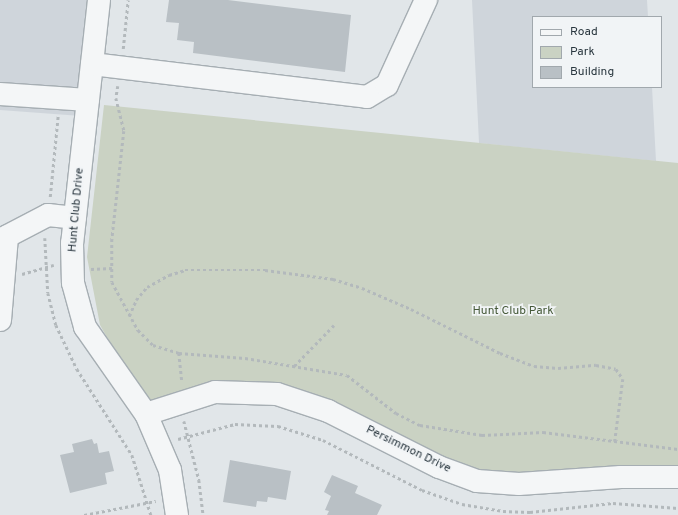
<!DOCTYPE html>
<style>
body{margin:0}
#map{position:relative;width:678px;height:515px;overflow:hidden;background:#e1e6e9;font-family:Overpass,sans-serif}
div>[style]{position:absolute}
.built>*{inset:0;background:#cfd5db}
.green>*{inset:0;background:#cad2c3}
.building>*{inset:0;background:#b9c0c5}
.path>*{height:2.5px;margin-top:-1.25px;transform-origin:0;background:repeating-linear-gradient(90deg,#b3b9bc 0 3px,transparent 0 6px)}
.roads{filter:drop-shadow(1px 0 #a6aeb3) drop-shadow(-1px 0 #a6aeb3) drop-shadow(0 1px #a6aeb3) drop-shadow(0 -1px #a6aeb3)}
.minor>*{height:22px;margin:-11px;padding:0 11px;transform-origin:11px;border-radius:11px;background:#f4f6f7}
span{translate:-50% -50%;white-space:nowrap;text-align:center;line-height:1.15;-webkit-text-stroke:3.5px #f1f4f6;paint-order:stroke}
.street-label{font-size:12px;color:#2a373f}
.park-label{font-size:12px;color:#465a39}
.legend{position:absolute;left:532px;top:16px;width:130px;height:72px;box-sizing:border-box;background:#f1f4f6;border:1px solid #a1a8ad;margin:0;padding:5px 7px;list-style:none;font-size:12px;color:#2a373f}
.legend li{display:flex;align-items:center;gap:8px;height:20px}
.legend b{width:20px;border:1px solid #a1a8ad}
</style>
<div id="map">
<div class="built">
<div style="clip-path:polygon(0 0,93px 0,81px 116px,0 110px)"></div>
<div style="clip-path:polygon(472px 0,647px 0,648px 17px,533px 17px,533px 87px,652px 87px,656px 161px,479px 143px)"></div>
</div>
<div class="green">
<div style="clip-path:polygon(104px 105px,678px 163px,678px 469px,477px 475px,277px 394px,147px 408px,100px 325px,87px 257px)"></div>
</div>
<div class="building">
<div style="clip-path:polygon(169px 0,228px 0,351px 15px,345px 72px,193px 53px,194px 42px,177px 40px,179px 23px,166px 22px)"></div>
<div style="clip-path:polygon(92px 439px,94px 444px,97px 443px,99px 453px,109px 451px,114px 471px,105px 473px,107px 484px,70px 493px,60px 455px,74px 452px,72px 444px)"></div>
<div style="clip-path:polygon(230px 460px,291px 471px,286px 500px,268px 497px,267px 502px,257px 501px,256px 507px,223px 502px)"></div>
<div style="clip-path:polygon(332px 475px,358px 486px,355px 493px,382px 505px,377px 515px,327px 515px,329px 511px,325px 510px,331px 496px,324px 492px)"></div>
</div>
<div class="path">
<div style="left:123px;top:49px;width:49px;rotate:-84.2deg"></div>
<div style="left:118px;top:86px;width:12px;rotate:99deg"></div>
<div style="left:116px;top:98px;width:34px;rotate:76deg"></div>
<div style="left:124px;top:131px;width:109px;rotate:96.3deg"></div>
<div style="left:112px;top:239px;width:43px;rotate:90deg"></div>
<div style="left:112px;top:282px;width:55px;rotate:61.6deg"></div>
<div style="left:138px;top:330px;width:21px;rotate:45deg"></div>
<div style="left:153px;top:345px;width:27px;rotate:17deg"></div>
<div style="left:179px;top:353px;width:66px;rotate:4.3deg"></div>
<div style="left:245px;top:358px;width:103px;rotate:9.5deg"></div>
<div style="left:347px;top:375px;width:62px;rotate:37.8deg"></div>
<div style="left:396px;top:413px;width:27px;rotate:27deg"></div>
<div style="left:420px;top:425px;width:63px;rotate:9.2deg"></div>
<div style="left:482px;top:435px;width:61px;rotate:-2.8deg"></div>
<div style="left:543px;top:432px;width:136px;rotate:7.2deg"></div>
<div style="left:50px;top:197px;width:81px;rotate:-84.4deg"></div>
<div style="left:45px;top:238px;width:55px;rotate:86.9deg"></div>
<div style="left:48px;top:293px;width:33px;rotate:76deg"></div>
<div style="left:56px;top:325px;width:49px;rotate:64.5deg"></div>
<div style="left:77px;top:369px;width:102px;rotate:57.4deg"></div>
<div style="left:132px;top:455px;width:63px;rotate:72.4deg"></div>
<div style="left:91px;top:269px;width:21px;rotate:-3deg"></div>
<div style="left:22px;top:274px;width:33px;rotate:-16deg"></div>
<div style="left:129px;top:316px;width:17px;rotate:-66deg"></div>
<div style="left:136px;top:300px;width:17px;rotate:-50deg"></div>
<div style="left:147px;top:287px;width:25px;rotate:-29deg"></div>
<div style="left:169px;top:275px;width:17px;rotate:-17deg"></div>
<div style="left:185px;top:270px;width:80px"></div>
<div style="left:265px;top:270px;width:69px;rotate:7.5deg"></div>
<div style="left:333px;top:279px;width:30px;rotate:17deg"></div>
<div style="left:362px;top:288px;width:53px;rotate:23.2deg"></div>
<div style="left:411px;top:309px;width:99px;rotate:26.3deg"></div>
<div style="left:500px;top:353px;width:36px;rotate:21deg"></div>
<div style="left:534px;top:366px;width:24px;rotate:5deg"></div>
<div style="left:558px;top:368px;width:38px;rotate:-5deg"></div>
<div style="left:596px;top:365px;width:20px;rotate:11deg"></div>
<div style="left:616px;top:369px;width:12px;rotate:55deg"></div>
<div style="left:623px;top:379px;width:63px;rotate:97.4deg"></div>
<div style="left:179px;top:353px;width:29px;rotate:84deg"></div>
<div style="left:294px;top:366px;width:57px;rotate:-45.7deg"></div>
<div style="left:184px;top:421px;width:61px;rotate:75.7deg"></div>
<div style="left:199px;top:480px;width:35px;rotate:83deg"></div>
<div style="left:178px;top:439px;width:59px;rotate:-14.7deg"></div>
<div style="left:235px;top:424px;width:43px;rotate:2.7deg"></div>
<div style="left:278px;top:426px;width:47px;rotate:17.3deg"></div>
<div style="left:323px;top:440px;width:111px;rotate:26.8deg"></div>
<div style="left:422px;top:490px;width:42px;rotate:19.3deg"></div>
<div style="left:462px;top:504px;width:42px;rotate:9.7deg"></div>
<div style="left:503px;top:511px;width:27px;rotate:2deg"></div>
<div style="left:530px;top:512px;width:83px;rotate:-6.2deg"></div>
<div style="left:613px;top:503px;width:65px;rotate:4.4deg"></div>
<div style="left:84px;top:515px;width:73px;rotate:-11deg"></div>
</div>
<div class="roads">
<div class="minor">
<div style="left:99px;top:0;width:244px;rotate:96.3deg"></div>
<div style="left:72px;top:243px;width:40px;rotate:88.6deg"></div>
<div style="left:73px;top:283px;width:46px;rotate:74.7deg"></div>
<div style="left:85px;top:327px;width:106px;rotate:55deg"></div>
<div style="left:146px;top:414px;width:61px;rotate:66.8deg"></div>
<div style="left:170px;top:470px;width:46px;rotate:81.2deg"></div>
<div style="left:92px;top:64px;width:277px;rotate:6.8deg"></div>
<div style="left:367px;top:97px;width:23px;rotate:-31deg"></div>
<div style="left:387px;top:85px;width:94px;rotate:-65.4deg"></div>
<div style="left:0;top:94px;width:88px;rotate:3.9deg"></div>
<div style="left:0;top:240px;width:54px;rotate:-27.5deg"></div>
<div style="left:48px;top:215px;width:27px;rotate:6deg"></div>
<div style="left:0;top:320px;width:84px;rotate:-85.2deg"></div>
<div style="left:146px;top:414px;width:72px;rotate:-17.7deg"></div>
<div style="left:215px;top:392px;width:62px;rotate:1.8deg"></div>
<div style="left:277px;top:394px;width:54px;rotate:18.4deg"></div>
<div style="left:328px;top:411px;width:124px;rotate:26.8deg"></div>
<div style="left:439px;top:467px;width:40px;rotate:20.2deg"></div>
<div style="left:477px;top:481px;width:42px;rotate:4.1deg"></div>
<div style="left:519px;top:484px;width:102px;rotate:-3.9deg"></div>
<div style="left:621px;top:477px;width:57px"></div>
</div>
</div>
<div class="street-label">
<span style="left:77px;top:210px;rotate:-85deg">Hunt Club Drive</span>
<span style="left:408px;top:450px;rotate:26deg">Persimmon Drive</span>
</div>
<div class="park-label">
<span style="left:513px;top:312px">Hunt Club Park</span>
</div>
<ul class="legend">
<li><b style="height:5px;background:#f4f6f7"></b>Road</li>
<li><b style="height:11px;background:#cad2c3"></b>Park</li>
<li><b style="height:11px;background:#b9c0c5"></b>Building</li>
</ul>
</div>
